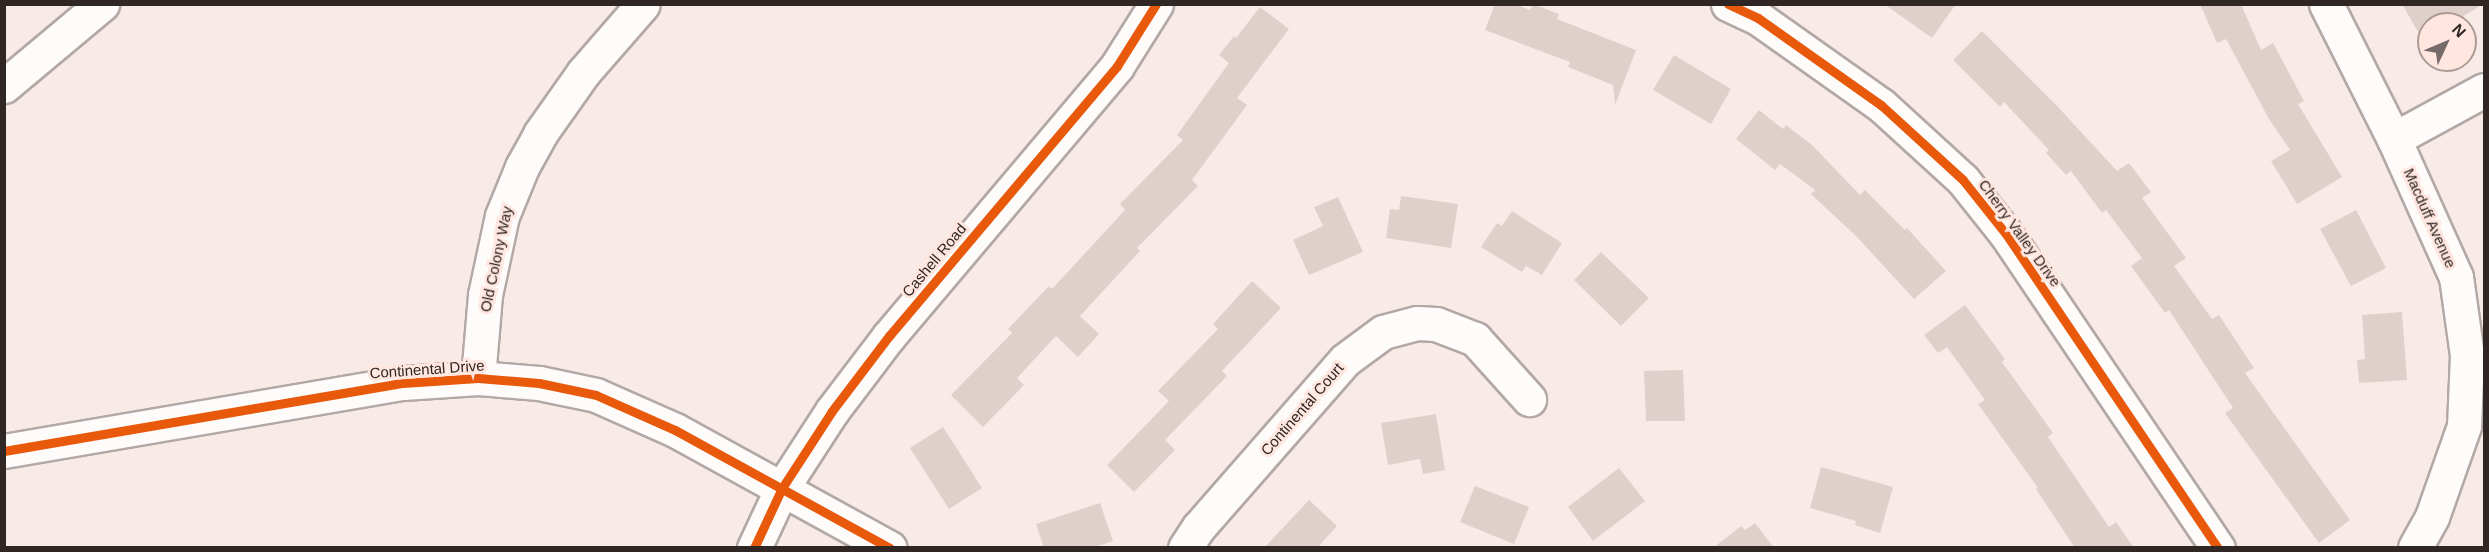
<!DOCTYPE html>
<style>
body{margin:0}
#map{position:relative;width:2489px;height:552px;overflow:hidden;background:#f8ebe7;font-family:Arial,sans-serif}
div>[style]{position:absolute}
.building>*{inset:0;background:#dfd0cc}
.roads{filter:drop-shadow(2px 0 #b3a8a5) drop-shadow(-2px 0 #b3a8a5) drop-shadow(0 2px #b3a8a5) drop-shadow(0 -2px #b3a8a5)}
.minor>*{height:33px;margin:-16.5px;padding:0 16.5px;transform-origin:16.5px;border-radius:16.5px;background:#fefcfb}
.cycleway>*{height:9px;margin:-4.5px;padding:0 4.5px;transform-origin:4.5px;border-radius:4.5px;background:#e8590c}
span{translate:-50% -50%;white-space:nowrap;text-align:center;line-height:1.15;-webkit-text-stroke:6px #ffe7e0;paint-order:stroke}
.street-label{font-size:15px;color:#302623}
.frame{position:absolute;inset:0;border:6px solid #302623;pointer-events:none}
.north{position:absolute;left:2417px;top:12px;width:60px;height:60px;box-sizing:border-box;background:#ffe7e0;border:2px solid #ac9a94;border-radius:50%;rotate:46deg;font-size:16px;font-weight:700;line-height:24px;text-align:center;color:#302623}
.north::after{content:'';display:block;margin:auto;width:21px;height:27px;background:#766b68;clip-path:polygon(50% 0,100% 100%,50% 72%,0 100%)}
</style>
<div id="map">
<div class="building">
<div style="clip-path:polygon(1495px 4px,1515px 4px,1530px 10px,1533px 4px,1559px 14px,1557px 19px,1636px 50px,1615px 105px,1613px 85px,1568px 67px,1570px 62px,1485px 30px)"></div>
<div style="clip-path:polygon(1884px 4px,1956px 4px,1932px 38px)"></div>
<div style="clip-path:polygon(2200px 4px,2241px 4px,2261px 50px,2273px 43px,2304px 101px,2298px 104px,2342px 177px,2297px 204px,2271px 161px,2290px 150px,2269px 119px,2226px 39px,2217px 43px)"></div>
<div style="clip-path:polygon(2402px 4px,2483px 4px,2451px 24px,2429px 24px,2429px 51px)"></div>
<div style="clip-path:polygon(1260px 7px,1289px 29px,1237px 98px,1247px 105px,1192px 180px,1198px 186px,1137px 248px,1140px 251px,1080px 316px,1099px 334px,1078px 357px,1056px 336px,1017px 378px,1024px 385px,983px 427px,951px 395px,1012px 333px,1008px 329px,1049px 286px,1052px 289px,1125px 210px,1120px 204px,1183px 140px,1177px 135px,1229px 63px,1219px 55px,1234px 36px,1236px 38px)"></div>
<div style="clip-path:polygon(1982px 31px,2058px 107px,2117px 171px,2129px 163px,2151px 192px,2142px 198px,2186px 258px,2174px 266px,2212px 319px,2219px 315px,2254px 368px,2245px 373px,2350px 520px,2319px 543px,2225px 413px,2233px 408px,2169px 310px,2165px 313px,2131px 266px,2142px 258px,2106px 210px,2102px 213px,2071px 171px,2066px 175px,2046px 153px,2049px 150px,2004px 102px,2000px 107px,1953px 60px)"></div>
<div style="clip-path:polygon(1674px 55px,1731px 89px,1711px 124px,1653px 90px)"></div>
<div style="clip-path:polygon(1759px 110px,1783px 129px,1786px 125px,1812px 145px,1860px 195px,1865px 190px,1905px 230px,1907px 228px,1946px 271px,1914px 299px,1857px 237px,1811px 194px,1815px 190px,1780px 164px,1775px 170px,1736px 139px)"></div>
<div style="clip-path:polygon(1401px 196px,1458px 204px,1451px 248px,1386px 238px,1390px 209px,1399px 210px)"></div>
<div style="clip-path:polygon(1338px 197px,1363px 252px,1309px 275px,1293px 240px,1323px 226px,1314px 207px)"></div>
<div style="clip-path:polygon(2356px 210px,2386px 268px,2351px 286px,2320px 229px)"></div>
<div style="clip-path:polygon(1512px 211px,1562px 243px,1542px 275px,1526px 266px,1522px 272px,1481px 247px,1497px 223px,1502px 226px)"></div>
<div style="clip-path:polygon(1601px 252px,1649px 298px,1621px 326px,1574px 280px)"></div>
<div style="clip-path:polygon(1252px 281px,1281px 308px,1222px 371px,1227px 376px,1165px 440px,1175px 450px,1134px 492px,1107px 465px,1169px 401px,1158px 391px,1218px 329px,1213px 324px)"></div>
<div style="clip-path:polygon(1965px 305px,2005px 359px,2002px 362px,2053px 433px,2048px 437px,2109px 527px,2116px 522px,2134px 548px,2075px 548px,2036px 489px,2038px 488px,1978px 404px,1985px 400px,1947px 347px,1938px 353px,1924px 335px)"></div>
<div style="clip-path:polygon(2402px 312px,2407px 380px,2359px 383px,2357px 360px,2365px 359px,2362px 315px)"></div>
<div style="clip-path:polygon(1683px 370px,1685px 421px,1646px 421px,1644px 371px)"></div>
<div style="clip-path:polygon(1436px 414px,1445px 470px,1423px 474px,1420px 459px,1388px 465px,1381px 423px)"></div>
<div style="clip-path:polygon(943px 427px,982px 488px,949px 509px,910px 448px)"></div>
<div style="clip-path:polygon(1821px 467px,1893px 487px,1880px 533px,1855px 525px,1856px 521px,1810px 508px)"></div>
<div style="clip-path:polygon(1619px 468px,1645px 501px,1593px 541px,1568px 507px)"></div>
<div style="clip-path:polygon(1475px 486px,1529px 507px,1514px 544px,1460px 522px)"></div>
<div style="clip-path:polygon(1309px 500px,1337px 526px,1317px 548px,1264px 548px)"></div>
<div style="clip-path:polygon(1100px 503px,1113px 541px,1092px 548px,1044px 548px,1036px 524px)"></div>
<div style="clip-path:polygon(1755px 523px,1774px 548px,1713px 548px,1741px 526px,1745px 530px)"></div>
</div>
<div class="roads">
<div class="minor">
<div style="left:1728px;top:4px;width:33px;rotate:25deg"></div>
<div style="left:1758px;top:18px;width:151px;rotate:35.3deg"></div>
<div style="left:1881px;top:105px;width:111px;rotate:42.4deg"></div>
<div style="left:1963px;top:180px;width:69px;rotate:51.5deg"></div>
<div style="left:2006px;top:234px;width:379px;rotate:56deg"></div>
<div style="left:2326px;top:4px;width:151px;rotate:63.3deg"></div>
<div style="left:2394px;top:139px;width:151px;rotate:65.8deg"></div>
<div style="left:2456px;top:277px;width:79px;rotate:82deg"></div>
<div style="left:2467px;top:355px;width:71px;rotate:92.4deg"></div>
<div style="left:2464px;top:426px;width:96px;rotate:109.4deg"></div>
<div style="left:2432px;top:517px;width:35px;rotate:119deg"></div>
<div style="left:4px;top:86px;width:128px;rotate:-39.9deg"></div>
<div style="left:2394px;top:139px;width:102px;rotate:-28.6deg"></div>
<div style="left:478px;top:378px;width:83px;rotate:-85.2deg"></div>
<div style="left:485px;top:295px;width:81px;rotate:-77.9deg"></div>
<div style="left:502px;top:216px;width:53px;rotate:-67.8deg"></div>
<div style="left:522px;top:167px;width:38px;rotate:-61deg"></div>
<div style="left:540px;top:134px;width:75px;rotate:-54.8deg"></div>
<div style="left:583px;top:73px;width:91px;rotate:-49deg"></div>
<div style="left:4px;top:451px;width:405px;rotate:-9.7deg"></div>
<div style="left:403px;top:383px;width:75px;rotate:-3.8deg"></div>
<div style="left:478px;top:378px;width:61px;rotate:4.7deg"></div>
<div style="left:539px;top:383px;width:58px;rotate:11.9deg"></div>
<div style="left:596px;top:395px;width:86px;rotate:23.9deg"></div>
<div style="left:675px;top:430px;width:245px;rotate:28.8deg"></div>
<div style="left:754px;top:548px;width:66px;rotate:-65deg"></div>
<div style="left:782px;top:488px;width:92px;rotate:-57deg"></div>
<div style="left:832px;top:411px;width:94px;rotate:-52.8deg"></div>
<div style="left:889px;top:336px;width:353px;rotate:-49.8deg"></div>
<div style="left:1117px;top:66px;width:73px;rotate:-57.8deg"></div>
<div style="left:1185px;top:548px;width:24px;rotate:-57deg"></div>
<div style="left:1198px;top:528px;width:223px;rotate:-48.8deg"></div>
<div style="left:1345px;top:360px;width:47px;rotate:-36.4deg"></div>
<div style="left:1383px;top:332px;width:35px;rotate:-15deg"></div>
<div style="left:1417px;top:323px;width:19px;rotate:3deg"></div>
<div style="left:1436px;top:324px;width:42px;rotate:21deg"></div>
<div style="left:1475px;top:339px;width:81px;rotate:48deg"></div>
</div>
</div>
<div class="cycleway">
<div style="left:1728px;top:4px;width:33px;rotate:25deg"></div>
<div style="left:1758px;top:18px;width:151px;rotate:35.3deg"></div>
<div style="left:1881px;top:105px;width:111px;rotate:42.4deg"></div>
<div style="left:1963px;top:180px;width:69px;rotate:51.5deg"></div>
<div style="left:2006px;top:234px;width:379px;rotate:56deg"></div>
<div style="left:4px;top:451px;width:405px;rotate:-9.7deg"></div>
<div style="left:403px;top:383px;width:75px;rotate:-3.8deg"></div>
<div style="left:478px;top:378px;width:61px;rotate:4.7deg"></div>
<div style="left:539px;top:383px;width:58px;rotate:11.9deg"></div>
<div style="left:596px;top:395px;width:86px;rotate:23.9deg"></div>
<div style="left:675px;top:430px;width:245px;rotate:28.8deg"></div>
<div style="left:754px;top:548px;width:66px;rotate:-65deg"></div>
<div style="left:782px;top:488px;width:92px;rotate:-57deg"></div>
<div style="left:832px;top:411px;width:94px;rotate:-52.8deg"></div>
<div style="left:889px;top:336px;width:353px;rotate:-49.8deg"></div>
<div style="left:1117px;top:66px;width:73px;rotate:-57.8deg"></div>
</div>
<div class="street-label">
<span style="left:2430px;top:218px;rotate:66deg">Macduff Avenue</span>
<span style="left:2020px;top:233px;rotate:54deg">Cherry Valley Drive</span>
<span style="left:496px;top:259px;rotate:-78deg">Old Colony Way</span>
<span style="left:934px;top:260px;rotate:-50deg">Cashell Road</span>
<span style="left:427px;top:369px;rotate:-4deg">Continental Drive</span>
<span style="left:1302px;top:409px;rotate:-49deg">Continental Court</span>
</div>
<div class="frame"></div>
<div class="north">N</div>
</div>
